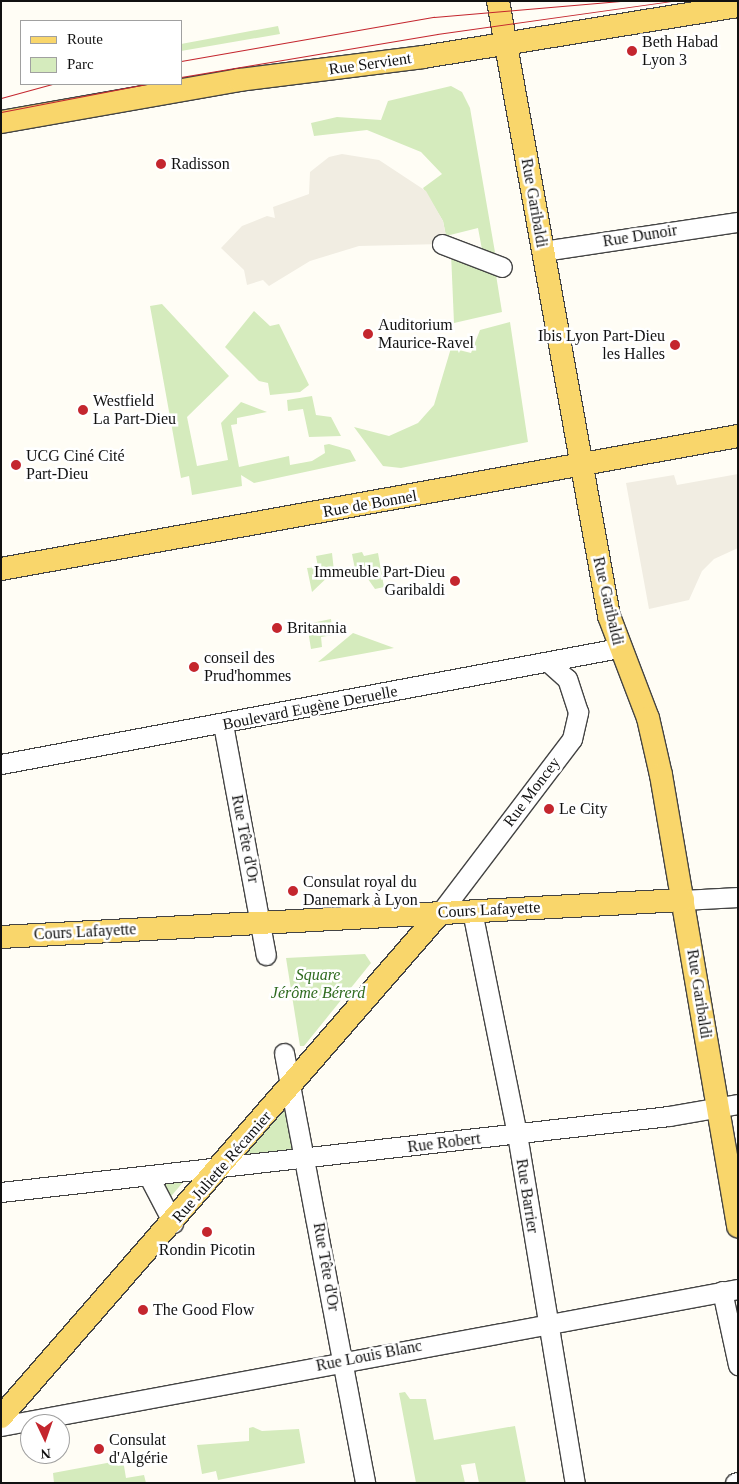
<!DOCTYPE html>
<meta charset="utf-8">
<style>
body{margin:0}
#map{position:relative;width:739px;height:1484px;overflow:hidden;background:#fffdf5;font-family:Georgia,serif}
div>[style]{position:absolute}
.green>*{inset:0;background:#d5ebbd}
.plaza>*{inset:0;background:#f1ede2}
.roads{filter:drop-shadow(1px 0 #444) drop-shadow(-1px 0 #444) drop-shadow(0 1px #444) drop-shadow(0 -1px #444)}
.minor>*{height:19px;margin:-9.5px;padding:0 9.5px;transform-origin:9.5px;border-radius:9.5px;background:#fff}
.major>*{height:22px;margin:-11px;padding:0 11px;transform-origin:11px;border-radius:11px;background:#f9d66b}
.tram>*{height:1px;margin:-0.5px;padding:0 0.5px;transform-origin:0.5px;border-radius:0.5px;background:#c4262e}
.dots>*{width:14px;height:14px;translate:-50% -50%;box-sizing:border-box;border:2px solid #fff;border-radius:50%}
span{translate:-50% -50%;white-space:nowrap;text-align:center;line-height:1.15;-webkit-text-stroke:5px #fff;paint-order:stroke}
.poi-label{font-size:16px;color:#111}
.left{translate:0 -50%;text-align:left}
.right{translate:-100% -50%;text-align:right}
.street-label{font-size:16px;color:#111}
.park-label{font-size:16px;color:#2f6b1f;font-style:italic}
.frame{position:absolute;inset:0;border:2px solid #111;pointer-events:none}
.legend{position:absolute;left:20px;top:20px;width:162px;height:65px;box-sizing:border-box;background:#fff;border:1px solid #a0a0a0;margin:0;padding:6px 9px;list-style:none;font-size:15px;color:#111}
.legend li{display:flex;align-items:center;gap:10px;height:25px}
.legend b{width:25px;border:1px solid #a0a0a0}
.north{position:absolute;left:20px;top:1414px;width:50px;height:50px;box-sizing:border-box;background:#fff;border:1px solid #a0a0a0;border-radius:50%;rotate:177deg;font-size:14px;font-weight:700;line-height:20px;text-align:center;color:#111}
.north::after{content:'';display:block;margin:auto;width:18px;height:22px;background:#c4262e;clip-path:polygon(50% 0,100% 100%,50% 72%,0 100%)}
</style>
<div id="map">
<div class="green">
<div style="clip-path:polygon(278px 26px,280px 34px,181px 51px,181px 44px)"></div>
<div style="clip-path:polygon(451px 86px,462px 92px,470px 108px,496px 258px,483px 255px,478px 228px,446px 236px,443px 221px,423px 188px,442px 174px,421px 152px,367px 130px,314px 136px,311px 123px,337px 117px,381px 120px,388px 101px)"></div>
<div style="clip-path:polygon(451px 253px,496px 275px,502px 312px,454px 323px)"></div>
<div style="clip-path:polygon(162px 304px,229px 376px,187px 417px,197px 466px,228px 460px,221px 423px,241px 402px,267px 412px,237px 418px,237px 424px,231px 425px,239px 467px,289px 456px,290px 465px,312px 461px,325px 453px,324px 445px,329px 444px,350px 450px,356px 461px,254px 483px,241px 475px,242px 486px,192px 495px,189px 476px,181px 478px,150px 306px)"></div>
<div style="clip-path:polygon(254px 311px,270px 326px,279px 324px,309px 385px,300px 392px,270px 395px,268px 383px,259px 381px,225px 347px)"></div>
<div style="clip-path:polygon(510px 322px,528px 442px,401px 468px,383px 466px,354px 427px,389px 436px,418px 423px,434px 405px,451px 348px,471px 353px,480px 330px)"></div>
<div style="clip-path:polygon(312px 396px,316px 415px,331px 417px,341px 436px,309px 437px,303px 409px,288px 411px,287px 400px)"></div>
<div style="clip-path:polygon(362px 552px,364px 556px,378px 553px,384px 587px,375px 589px,361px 569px,355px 569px,352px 554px)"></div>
<div style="clip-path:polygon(332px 553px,334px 571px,312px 592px,307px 568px,318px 567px,316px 556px)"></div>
<div style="clip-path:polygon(331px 619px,333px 635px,321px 637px,322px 647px,311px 649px,307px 624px)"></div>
<div style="clip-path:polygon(353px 633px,394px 648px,318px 662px)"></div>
<div style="clip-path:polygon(365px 954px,371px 963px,304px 1046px,300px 1046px,286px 958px)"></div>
<div style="clip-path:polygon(285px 1105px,299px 1150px,242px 1157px)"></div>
<div style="clip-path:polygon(185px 1180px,167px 1201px,158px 1183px)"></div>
<div style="clip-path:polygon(405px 1392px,410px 1399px,426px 1399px,434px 1440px,515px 1426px,526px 1483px,479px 1483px,475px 1463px,461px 1465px,465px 1483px,416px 1483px,399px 1393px)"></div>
<div style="clip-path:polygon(253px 1427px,262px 1431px,299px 1429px,305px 1463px,218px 1480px,216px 1471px,202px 1474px,197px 1445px,249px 1441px,249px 1428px)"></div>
<div style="clip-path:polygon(123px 1460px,126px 1478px,144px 1475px,146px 1483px,54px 1483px,53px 1473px)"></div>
</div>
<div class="plaza">
<div style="clip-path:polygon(342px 154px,379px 160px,426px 191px,443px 221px,446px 236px,442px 244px,359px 246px,310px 261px,269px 286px,263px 280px,247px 285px,244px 270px,221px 248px,242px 226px,267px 216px,275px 218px,273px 207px,309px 194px,310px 172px,329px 157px)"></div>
<div style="clip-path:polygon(738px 474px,738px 548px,714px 559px,702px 571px,689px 600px,649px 609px,626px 483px,674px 475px,677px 485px)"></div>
</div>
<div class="roads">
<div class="minor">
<div style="left:442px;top:244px;width:64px;rotate:21deg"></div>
<div style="left:543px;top:251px;width:197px;rotate:-8.5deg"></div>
<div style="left:223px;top:724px;width:235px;rotate:79.5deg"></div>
<div style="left:1px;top:764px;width:629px;rotate:-10.63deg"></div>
<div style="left:683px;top:900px;width:55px;rotate:-3.1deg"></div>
<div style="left:472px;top:911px;width:227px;rotate:78.6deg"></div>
<div style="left:517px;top:1134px;width:354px;rotate:80.6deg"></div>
<div style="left:440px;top:913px;width:218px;rotate:-52.8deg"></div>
<div style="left:572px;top:739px;width:28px;rotate:-77deg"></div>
<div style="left:578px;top:712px;width:35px;rotate:-108deg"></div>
<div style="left:567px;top:679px;width:24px;rotate:-138deg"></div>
<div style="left:284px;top:1053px;width:438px;rotate:79.3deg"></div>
<div style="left:149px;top:1177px;width:52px;rotate:62.4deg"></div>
<div style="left:1px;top:1192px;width:672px;rotate:-6.49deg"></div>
<div style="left:669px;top:1116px;width:70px;rotate:-9.9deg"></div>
<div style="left:722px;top:1291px;width:76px;rotate:77.8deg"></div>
<div style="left:1px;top:1426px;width:750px;rotate:-10.53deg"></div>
<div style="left:735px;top:1483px;width:3px;rotate:-18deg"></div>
</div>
<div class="major">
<div style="left:498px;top:1px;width:625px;rotate:79.77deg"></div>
<div style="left:609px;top:616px;width:109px;rotate:69.1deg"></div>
<div style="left:648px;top:718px;width:58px;rotate:77.2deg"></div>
<div style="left:661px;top:775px;width:458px;rotate:80.3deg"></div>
<div style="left:1px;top:122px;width:242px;rotate:-10deg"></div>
<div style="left:239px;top:80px;width:185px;rotate:-7.1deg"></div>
<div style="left:423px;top:57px;width:319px;rotate:-9.2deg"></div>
<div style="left:1px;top:569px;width:749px;rotate:-10.23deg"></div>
<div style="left:1px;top:937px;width:683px;rotate:-3.11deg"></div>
<div style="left:1px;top:1417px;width:668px;rotate:-48.94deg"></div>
</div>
</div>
<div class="tram">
<div style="left:181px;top:61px;width:257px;rotate:-9.9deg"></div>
<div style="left:434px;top:17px;width:187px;rotate:-4.9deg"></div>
<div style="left:181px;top:77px;width:260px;rotate:-9.5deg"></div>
<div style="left:437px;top:34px;width:238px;rotate:-8deg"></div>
<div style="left:1px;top:98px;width:53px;rotate:-15.4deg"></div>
<div style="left:1px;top:112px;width:148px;rotate:-10.9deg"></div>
</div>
<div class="dots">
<div style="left:632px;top:51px;background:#c4262e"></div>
<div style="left:161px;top:164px;background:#c4262e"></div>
<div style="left:368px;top:334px;background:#c4262e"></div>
<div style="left:675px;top:345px;background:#c4262e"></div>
<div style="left:83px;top:410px;background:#c4262e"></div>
<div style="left:16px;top:465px;background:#c4262e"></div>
<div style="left:455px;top:581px;background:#c4262e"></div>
<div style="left:277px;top:628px;background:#c4262e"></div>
<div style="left:194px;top:667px;background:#c4262e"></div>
<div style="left:549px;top:809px;background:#c4262e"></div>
<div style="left:293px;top:891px;background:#c4262e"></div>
<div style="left:207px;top:1232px;background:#c4262e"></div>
<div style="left:143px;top:1310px;background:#c4262e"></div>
<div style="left:99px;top:1449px;background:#c4262e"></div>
</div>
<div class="poi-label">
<span class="left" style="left:642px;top:51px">Beth Habad<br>Lyon 3</span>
<span class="left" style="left:171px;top:164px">Radisson</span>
<span class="left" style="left:378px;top:334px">Auditorium<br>Maurice-Ravel</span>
<span class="right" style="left:665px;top:345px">Ibis Lyon Part-Dieu<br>les Halles</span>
<span class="left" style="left:93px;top:410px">Westfield<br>La Part-Dieu</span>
<span class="left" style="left:26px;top:465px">UCG Ciné Cité<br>Part-Dieu</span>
<span class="right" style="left:445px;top:581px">Immeuble Part-Dieu<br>Garibaldi</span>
<span class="left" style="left:287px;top:628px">Britannia</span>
<span class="left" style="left:204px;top:667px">conseil des<br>Prud'hommes</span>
<span class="left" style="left:559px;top:809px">Le City</span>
<span class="left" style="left:303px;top:891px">Consulat royal du<br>Danemark à Lyon</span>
<span style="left:207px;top:1250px">Rondin Picotin</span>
<span class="left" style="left:153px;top:1310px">The Good Flow</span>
<span class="left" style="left:109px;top:1449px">Consulat<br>d'Algérie</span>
</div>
<div class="street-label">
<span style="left:370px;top:64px;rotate:-8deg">Rue Servient</span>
<span style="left:534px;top:203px;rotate:80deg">Rue Garibaldi</span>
<span style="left:640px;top:236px;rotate:-9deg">Rue Dunoir</span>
<span style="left:370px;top:504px;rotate:-10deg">Rue de Bonnel</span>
<span style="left:608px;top:601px;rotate:77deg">Rue Garibaldi</span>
<span style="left:310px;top:708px;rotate:-11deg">Boulevard Eugène Deruelle</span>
<span style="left:532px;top:792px;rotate:-53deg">Rue Moncey</span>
<span style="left:245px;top:839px;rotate:79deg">Rue Tête d'Or</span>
<span style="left:489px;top:910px;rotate:-3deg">Cours Lafayette</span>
<span style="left:85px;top:932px;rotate:-3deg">Cours Lafayette</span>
<span style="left:699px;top:994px;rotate:81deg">Rue Garibaldi</span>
<span style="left:444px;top:1143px;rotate:-7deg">Rue Robert</span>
<span style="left:222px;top:1167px;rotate:-49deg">Rue Juliette Récamier</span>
<span style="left:527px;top:1196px;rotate:81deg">Rue Barrier</span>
<span style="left:326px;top:1267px;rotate:80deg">Rue Tête d'Or</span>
<span style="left:369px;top:1356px;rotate:-11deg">Rue Louis Blanc</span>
</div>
<div class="park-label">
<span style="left:318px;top:984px">Square<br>Jérôme Bérerd</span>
</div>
<div class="frame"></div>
<ul class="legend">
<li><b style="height:6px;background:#f9d66b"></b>Route</li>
<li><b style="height:14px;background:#d5ebbd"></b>Parc</li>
</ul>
<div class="north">N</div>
</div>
